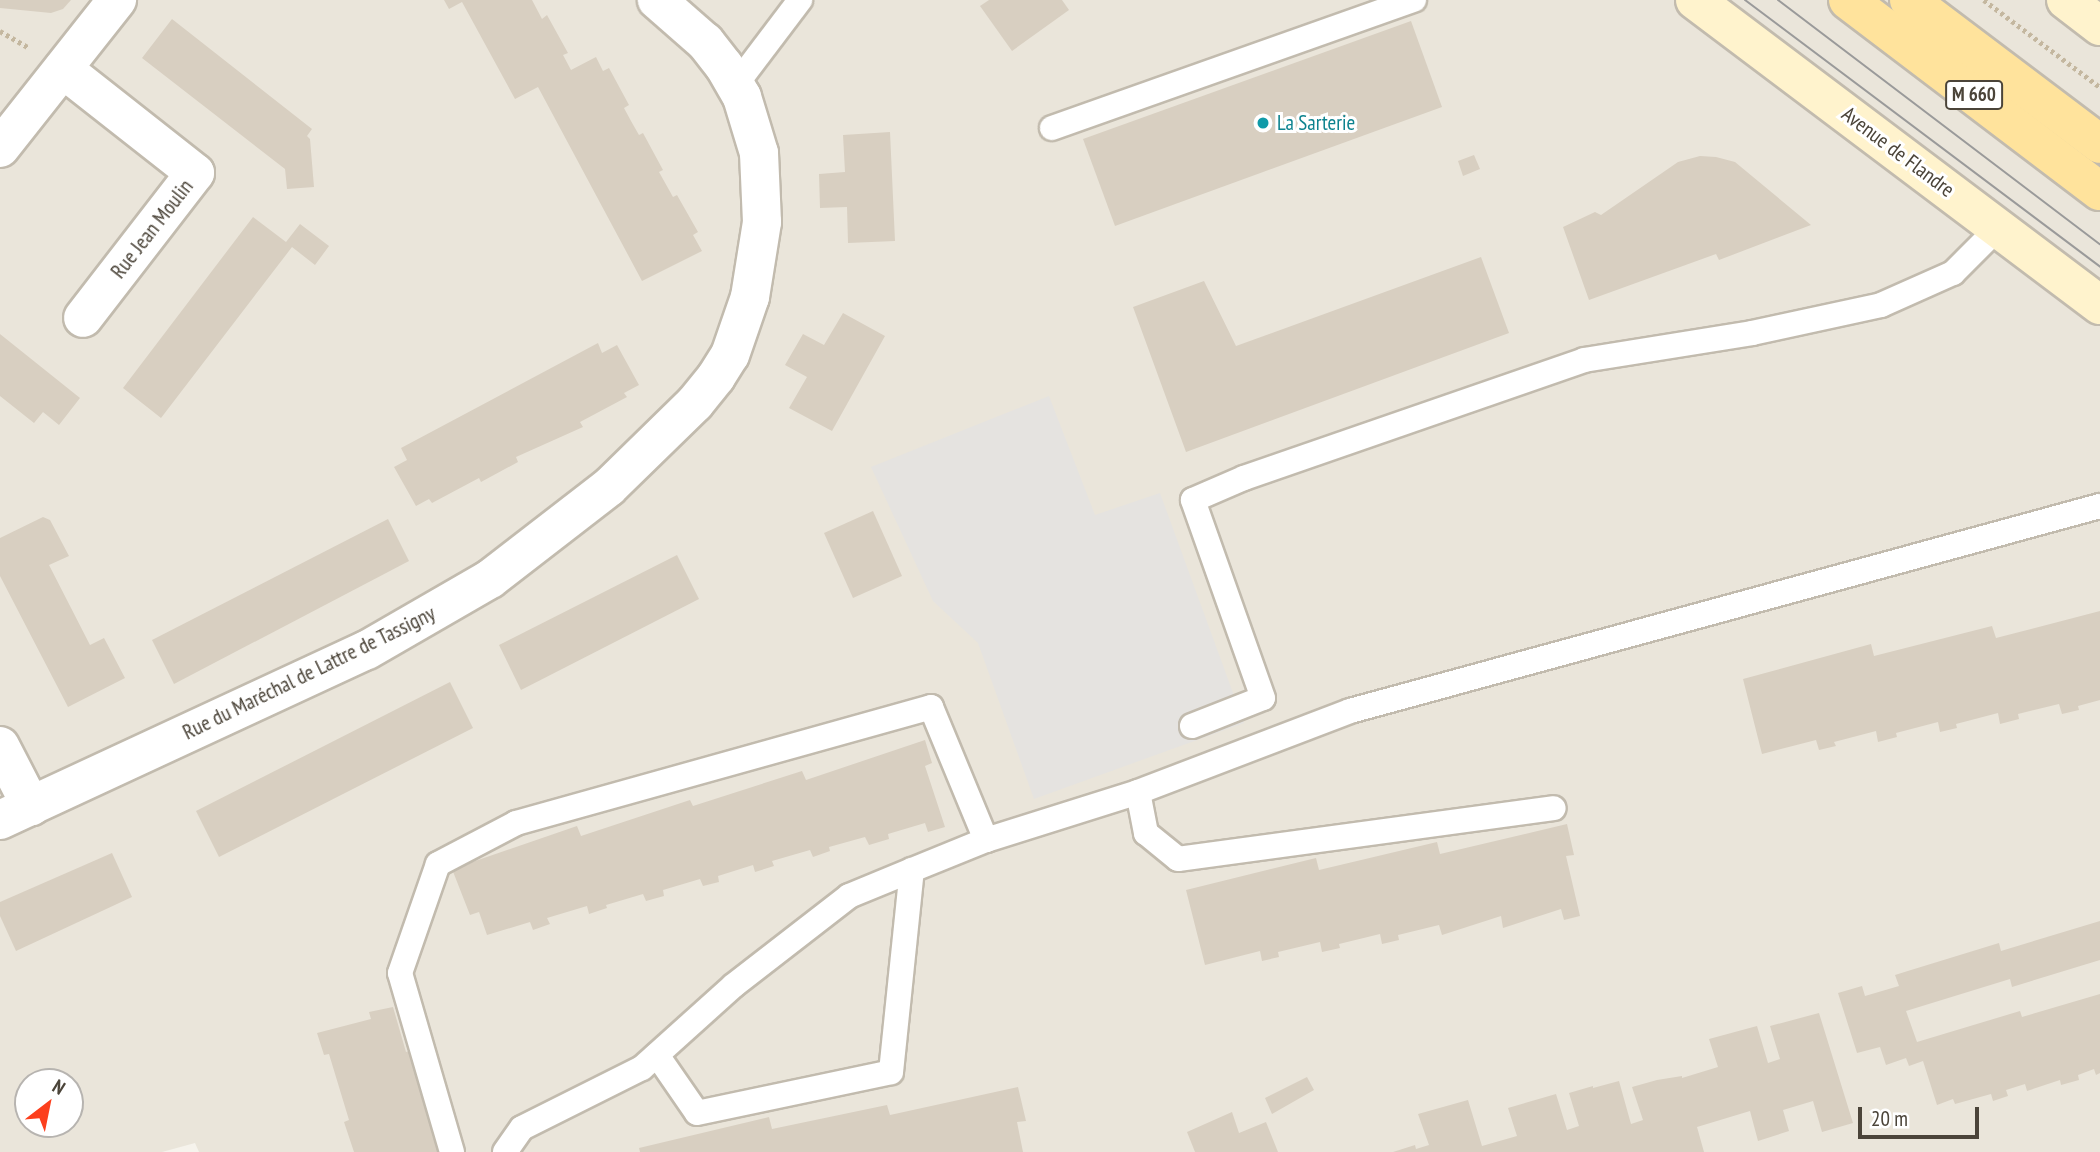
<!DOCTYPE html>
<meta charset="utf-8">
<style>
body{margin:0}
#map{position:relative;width:2100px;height:1152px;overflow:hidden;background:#f6f3ec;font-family:"PT Sans Narrow",sans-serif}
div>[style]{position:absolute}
.residential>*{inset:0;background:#eae5da}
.parking>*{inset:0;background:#e5e3e0}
.building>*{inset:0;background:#d8cfc1}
.path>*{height:4.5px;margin-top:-2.25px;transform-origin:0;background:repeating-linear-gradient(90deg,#c4b79f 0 3.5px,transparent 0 7px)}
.roads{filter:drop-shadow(2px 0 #c2bbae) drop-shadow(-2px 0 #c2bbae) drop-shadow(0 2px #c2bbae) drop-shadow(0 -2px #c2bbae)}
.lane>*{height:24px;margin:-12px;padding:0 12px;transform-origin:12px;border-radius:12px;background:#fff}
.street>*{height:38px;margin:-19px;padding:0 19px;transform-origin:19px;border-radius:19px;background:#fff}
.secondary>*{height:38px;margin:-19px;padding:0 19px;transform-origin:19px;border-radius:19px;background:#fff3cd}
.primary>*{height:38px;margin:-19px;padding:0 19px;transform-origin:19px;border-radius:19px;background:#ffe39c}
.tram>*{height:2px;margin:-1px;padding:0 1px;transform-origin:1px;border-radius:1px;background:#9a9a9a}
.dots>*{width:19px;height:19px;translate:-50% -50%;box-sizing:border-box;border:4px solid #fff;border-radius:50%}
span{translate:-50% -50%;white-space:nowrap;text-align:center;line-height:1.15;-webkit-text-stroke:6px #fff;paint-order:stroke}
.shield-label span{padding:2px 5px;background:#fff;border:2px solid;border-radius:5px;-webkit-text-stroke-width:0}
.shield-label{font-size:19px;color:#4b4439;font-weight:700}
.culture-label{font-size:21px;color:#0d838f}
.left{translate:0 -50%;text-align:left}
.street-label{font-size:21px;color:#4b4439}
.north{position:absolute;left:14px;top:1068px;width:70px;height:70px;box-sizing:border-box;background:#fff;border:2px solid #b7b4b0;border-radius:50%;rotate:32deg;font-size:19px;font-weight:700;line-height:28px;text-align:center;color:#4b4439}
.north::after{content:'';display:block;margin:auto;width:24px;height:32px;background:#fc3f1d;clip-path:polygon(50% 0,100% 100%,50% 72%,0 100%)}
.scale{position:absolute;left:1858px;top:1107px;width:121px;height:32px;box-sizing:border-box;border:4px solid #4b4439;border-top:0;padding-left:9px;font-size:21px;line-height:24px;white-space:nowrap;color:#4b4439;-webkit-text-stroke:5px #fff;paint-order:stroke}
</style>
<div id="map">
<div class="residential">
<div style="clip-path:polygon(evenodd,0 0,2100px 0,2100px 1152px,199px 1152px,195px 1143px,162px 1152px,0 1152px,0 0,28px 1082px,70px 1082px,70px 1124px,28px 1124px,28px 1082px)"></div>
</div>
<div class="parking">
<div style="clip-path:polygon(1049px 396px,1095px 515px,1160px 493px,1244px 723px,1034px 799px,978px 643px,933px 601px,871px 467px)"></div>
</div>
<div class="building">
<div style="clip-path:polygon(0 0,71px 0,63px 9px,51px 13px,0 8px)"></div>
<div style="clip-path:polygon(444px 0,532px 0,542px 19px,547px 15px,568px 53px,563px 55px,571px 70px,596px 57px,603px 71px,609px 68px,629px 105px,624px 108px,631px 121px,639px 135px,643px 133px,663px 170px,659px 172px,673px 197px,677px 195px,698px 232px,693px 235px,702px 251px,642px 281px,538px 87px,515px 99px,462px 2px,449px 9px)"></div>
<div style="clip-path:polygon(989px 0,1062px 0,1069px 10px,1012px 51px,980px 6px)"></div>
<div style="clip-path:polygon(172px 19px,312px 129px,307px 136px,310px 139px,314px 187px,287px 189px,285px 169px,142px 58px)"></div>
<div style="clip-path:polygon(1411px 21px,1442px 107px,1115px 226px,1083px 139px)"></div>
<div style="clip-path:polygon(890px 132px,895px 241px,848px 243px,847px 207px,820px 208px,819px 174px,845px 172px,843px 135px)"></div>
<div style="clip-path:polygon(1474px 155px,1480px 169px,1463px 176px,1458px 161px)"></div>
<div style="clip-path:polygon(1700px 156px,1716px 157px,1735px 162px,1811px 225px,1719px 260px,1716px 254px,1589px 300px,1563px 227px,1595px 212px,1601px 215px,1678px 162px)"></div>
<div style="clip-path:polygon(253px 217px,286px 242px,300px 224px,329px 246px,315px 265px,292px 247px,161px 418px,123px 388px)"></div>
<div style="clip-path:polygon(1481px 257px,1509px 333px,1186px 452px,1133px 307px,1204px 281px,1236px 346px)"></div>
<div style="clip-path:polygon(843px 313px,885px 336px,832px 431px,789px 408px,807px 377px,785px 365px,803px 334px,824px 345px)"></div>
<div style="clip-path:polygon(0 334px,80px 398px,59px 425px,43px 412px,34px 423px,0 396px)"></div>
<div style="clip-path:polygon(598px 343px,602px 353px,617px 345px,639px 385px,624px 393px,627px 397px,580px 422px,583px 427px,516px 457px,518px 462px,481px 482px,479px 478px,432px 503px,429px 499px,416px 506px,394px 467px,407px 460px,401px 448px)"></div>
<div style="clip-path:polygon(873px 511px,902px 576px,853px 598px,824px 533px)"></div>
<div style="clip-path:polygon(43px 517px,50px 520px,69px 556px,49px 565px,90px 645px,104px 638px,125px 678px,68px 707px,0 576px,0 538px)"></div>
<div style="clip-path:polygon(388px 519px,409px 561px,174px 684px,152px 640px)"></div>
<div style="clip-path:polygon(677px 555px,699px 599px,521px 690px,499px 645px)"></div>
<div style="clip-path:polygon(2100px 611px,2100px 700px,2078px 706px,2079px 710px,2062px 714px,2059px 704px,2018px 714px,2019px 719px,2000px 724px,1998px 713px,1956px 724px,1957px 728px,1940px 732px,1938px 722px,1896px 733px,1897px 737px,1878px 742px,1876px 731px,1834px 742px,1836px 746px,1819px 750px,1816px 740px,1762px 754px,1743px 679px,1871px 644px,1874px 656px,1992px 626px,1996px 638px)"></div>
<div style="clip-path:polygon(450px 682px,473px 728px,219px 857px,196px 811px)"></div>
<div style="clip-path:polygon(925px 740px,932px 763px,925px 766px,945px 827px,928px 832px,925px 823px,888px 834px,889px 839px,869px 845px,865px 837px,829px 847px,830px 851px,813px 857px,810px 850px,772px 861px,774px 866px,755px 872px,753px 865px,718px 876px,719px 882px,703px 886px,700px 879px,663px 890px,664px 896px,646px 901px,643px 894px,606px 905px,607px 908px,589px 914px,587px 906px,547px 918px,550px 924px,533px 930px,530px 922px,487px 935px,479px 912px,470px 915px,452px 869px,577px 826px,581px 836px,690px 800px,693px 806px,802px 771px,806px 780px)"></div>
<div style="clip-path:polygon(1567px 824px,1574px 855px,1566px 856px,1580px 916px,1564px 920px,1561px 909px,1503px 928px,1501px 916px,1442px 935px,1439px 925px,1398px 935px,1399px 940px,1382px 944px,1380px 934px,1339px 944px,1340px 948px,1322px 952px,1320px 942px,1278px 952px,1279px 957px,1262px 961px,1260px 951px,1205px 965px,1186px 890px,1316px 858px,1319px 870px,1437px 842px,1440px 854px)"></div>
<div style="clip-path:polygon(112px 853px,132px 897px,16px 951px,0 916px,0 902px)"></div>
<div style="clip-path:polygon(2100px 921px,2100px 960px,2012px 987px,2010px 979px,1906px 1011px,1917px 1042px,2020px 1011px,2022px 1017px,2100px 994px,2100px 1073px,2096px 1075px,2094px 1069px,2078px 1075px,2079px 1080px,2061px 1085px,2060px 1080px,2027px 1091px,2025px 1084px,2006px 1090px,2008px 1096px,1993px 1101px,1991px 1094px,1955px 1104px,1953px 1099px,1937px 1105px,1923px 1061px,1909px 1066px,1906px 1058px,1886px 1065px,1880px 1047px,1857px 1053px,1838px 993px,1862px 986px,1865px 996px,1899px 986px,1895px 975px,1911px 970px,1999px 943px,2001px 951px)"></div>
<div style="clip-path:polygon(393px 1007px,406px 1052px,416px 1049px,447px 1152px,354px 1152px,344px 1122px,349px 1120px,329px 1054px,324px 1055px,317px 1033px,371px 1019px,369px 1012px)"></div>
<div style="clip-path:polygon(1819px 1013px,1853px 1123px,1822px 1132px,1813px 1101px,1783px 1110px,1789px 1131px,1758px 1141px,1750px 1111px,1697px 1127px,1704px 1152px,1393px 1152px,1415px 1145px,1416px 1149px,1429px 1145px,1418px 1114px,1468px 1100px,1482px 1146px,1517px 1136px,1508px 1108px,1556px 1094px,1567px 1130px,1579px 1126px,1569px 1093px,1593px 1086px,1593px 1088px,1619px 1081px,1631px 1124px,1643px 1120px,1632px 1087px,1657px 1080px,1682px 1076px,1682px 1078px,1718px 1067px,1709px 1039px,1757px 1026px,1768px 1063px,1780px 1059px,1770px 1026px)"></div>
<div style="clip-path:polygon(1307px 1077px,1314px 1090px,1272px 1114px,1265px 1098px)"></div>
<div style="clip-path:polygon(1018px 1087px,1026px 1121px,1017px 1122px,1023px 1152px,640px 1152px,639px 1148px,769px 1117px,772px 1129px,887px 1105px,890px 1115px)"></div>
<div style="clip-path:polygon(1232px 1112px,1239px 1133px,1266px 1122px,1278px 1152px,1195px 1152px,1187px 1132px)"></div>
</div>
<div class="path">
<div style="left:1984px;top:0;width:145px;rotate:36.9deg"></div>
<div style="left:0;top:31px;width:34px;rotate:30deg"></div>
</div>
<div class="roads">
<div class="lane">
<div style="left:735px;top:86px;width:108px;rotate:-52.9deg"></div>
<div style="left:1052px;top:128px;width:384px;rotate:-19.5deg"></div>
<div style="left:1192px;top:726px;width:76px;rotate:-21.5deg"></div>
<div style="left:1263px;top:698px;width:210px;rotate:-109.5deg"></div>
<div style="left:1193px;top:500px;width:56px;rotate:-23.3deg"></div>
<div style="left:1244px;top:478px;width:360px;rotate:-19.1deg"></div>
<div style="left:1584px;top:360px;width:170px;rotate:-9.1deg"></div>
<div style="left:1752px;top:333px;width:132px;rotate:-12.2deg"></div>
<div style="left:1881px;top:305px;width:79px;rotate:-24deg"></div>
<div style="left:1953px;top:273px;width:65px;rotate:-45deg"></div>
<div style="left:1138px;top:792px;width:42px;rotate:79deg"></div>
<div style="left:1146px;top:833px;width:41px;rotate:39.1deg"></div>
<div style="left:1178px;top:859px;width:379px;rotate:-7.7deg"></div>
<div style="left:657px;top:1055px;width:70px;rotate:55.4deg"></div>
<div style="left:697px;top:1113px;width:198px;rotate:-11.9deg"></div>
<div style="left:891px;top:1072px;width:203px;rotate:-84.1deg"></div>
<div style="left:452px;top:1152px;width:186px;rotate:-106.2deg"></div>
<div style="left:400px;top:973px;width:115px;rotate:-70.8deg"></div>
<div style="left:438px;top:864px;width:88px;rotate:-27.7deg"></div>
<div style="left:516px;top:823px;width:431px;rotate:-15.6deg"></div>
<div style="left:931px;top:707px;width:144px;rotate:67.5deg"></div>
<div style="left:505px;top:1152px;width:29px;rotate:-55deg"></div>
<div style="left:522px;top:1128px;width:134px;rotate:-26.6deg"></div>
<div style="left:642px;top:1068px;width:122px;rotate:-42deg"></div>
<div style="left:733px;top:986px;width:147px;rotate:-37.8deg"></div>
<div style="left:849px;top:896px;width:68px;rotate:-22.4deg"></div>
<div style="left:912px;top:870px;width:80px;rotate:-22.1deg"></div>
<div style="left:986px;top:840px;width:159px;rotate:-17.5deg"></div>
<div style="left:1138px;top:792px;width:227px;rotate:-20.9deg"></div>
<div style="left:1350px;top:711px;width:778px;rotate:-15.29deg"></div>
</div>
<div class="street">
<div style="left:63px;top:69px;width:168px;rotate:38.2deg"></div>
<div style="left:195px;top:173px;width:183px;rotate:127.7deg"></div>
<div style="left:0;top:148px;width:189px;rotate:-51.7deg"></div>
<div style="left:0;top:746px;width:68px;rotate:62.7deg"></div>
<div style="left:0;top:820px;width:404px;rotate:-24.9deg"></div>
<div style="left:367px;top:650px;width:142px;rotate:-30deg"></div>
<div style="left:490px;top:579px;width:150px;rotate:-37.7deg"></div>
<div style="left:609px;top:487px;width:120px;rotate:-44.3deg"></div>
<div style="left:695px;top:403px;width:33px;rotate:-51deg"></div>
<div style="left:716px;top:377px;width:26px;rotate:-58deg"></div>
<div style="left:730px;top:355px;width:61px;rotate:-71deg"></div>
<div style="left:750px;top:297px;width:76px;rotate:-80.9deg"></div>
<div style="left:762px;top:222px;width:69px;rotate:-92.5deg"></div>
<div style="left:759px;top:153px;width:59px;rotate:-106.9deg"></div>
<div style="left:742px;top:97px;width:36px;rotate:-120deg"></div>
<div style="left:724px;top:66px;width:31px;rotate:-128deg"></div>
<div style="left:705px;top:42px;width:64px;rotate:-138.8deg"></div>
</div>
<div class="secondary">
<div style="left:1695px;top:0;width:507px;rotate:36.98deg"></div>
<div style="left:2066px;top:0;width:43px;rotate:37.4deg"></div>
</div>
<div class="primary">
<div style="left:1848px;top:0;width:316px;rotate:37.2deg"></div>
<div style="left:1909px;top:0;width:239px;rotate:37deg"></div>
</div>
</div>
<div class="tram">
<div style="left:1745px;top:0;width:444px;rotate:36.9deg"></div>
<div style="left:1778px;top:0;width:404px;rotate:37.2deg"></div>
</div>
<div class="dots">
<div style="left:1263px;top:123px;background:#0f9aa8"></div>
</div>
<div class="shield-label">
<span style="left:1974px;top:95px">M 660</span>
</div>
<div class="culture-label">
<span class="left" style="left:1277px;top:123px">La Sarterie</span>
</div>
<div class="street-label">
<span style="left:1898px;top:152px;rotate:37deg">Avenue de Flandre</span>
<span style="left:152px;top:229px;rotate:-52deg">Rue Jean Moulin</span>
<span style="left:309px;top:673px;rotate:-26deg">Rue du Maréchal de Lattre de Tassigny</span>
</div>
<div class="north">N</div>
<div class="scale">20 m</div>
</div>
